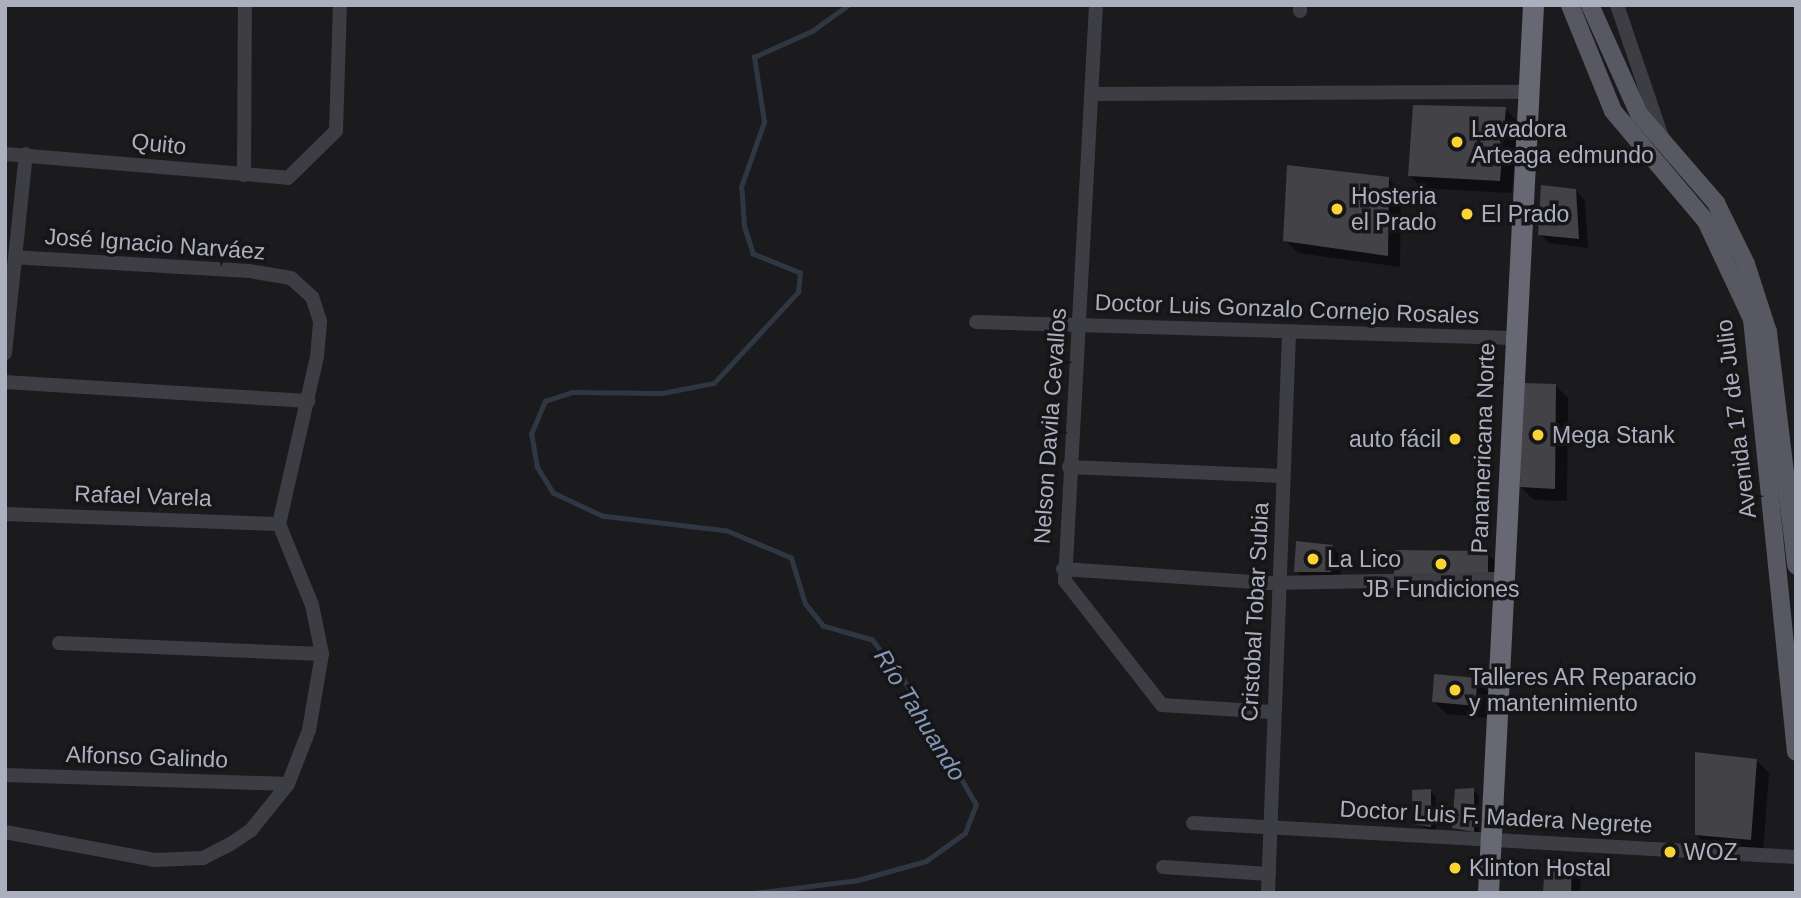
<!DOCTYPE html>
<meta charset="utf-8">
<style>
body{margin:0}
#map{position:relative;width:1801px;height:898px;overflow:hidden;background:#1b1a1d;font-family:Helvetica,sans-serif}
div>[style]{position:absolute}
.shadow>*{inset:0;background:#0007}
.stream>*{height:4.5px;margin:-2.25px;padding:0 2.25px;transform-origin:2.25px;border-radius:2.25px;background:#2f3742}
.building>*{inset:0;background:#424247}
.minor>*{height:14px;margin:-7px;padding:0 7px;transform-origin:7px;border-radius:7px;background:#3d3d44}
.major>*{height:18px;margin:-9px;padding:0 9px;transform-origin:9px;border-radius:9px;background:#575861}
.highway>*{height:21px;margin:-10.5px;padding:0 10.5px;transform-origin:10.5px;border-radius:10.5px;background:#676873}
.dots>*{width:19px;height:19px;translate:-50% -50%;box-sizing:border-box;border:4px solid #161518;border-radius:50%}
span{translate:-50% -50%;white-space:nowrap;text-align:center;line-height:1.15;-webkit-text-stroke:7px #161518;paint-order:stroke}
.poi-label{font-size:23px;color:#acafbd}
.left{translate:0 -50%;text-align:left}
.right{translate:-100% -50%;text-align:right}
.street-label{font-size:23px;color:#acafbd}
.water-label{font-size:24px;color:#8398b8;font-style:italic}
.frame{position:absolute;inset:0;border:7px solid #acafbd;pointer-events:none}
</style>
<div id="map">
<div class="shadow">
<div style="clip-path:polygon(1505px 109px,1518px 122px,1512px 193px,1422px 188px,1409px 175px)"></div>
<div style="clip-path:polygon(1388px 178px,1401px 191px,1400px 267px,1298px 253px,1285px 240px)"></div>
<div style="clip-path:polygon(1575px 190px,1585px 200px,1588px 248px,1549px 243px,1540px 234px)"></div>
<div style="clip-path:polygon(1555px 385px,1568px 398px,1567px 501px,1534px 500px,1521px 487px)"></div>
<div style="clip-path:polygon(1332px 547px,1341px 556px,1340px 581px,1305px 581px,1296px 571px)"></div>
<div style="clip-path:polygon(1487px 553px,1500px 566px,1500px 591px,1408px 590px,1396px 577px)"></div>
<div style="clip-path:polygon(1477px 679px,1489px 692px,1488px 718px,1447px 714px,1434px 702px)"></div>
<div style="clip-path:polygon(1756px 760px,1769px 773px,1763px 852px,1709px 847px,1696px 835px)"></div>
<div style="clip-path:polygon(1473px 790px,1479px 796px,1479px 837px,1454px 827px)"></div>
<div style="clip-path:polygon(1430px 791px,1436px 797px,1436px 832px,1414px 823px)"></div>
<div style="clip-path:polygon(1571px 863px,1581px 873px,1580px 893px,1545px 893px)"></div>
</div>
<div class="stream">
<div style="left:754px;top:893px;width:105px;rotate:-7.1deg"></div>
<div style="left:858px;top:880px;width:71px;rotate:-15.6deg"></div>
<div style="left:926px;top:861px;width:48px;rotate:-35.7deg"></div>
<div style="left:965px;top:833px;width:30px;rotate:-69deg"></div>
<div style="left:976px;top:805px;width:143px;rotate:-120.1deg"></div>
<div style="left:904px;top:681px;width:52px;rotate:-128deg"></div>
<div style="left:872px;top:640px;width:51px;rotate:-164.1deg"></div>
<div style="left:823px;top:626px;width:28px;rotate:-129deg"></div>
<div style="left:805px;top:604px;width:48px;rotate:-106.9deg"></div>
<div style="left:791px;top:558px;width:69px;rotate:-157.1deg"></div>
<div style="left:727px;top:531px;width:126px;rotate:-173.2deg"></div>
<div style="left:602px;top:516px;width:54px;rotate:-154.9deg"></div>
<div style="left:553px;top:493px;width:31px;rotate:-122deg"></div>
<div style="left:537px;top:467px;width:34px;rotate:-100deg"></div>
<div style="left:531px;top:434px;width:36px;rotate:-67deg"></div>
<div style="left:545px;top:401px;width:28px;rotate:-18deg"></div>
<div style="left:572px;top:392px;width:90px;rotate:0.6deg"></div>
<div style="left:662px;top:393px;width:53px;rotate:-10.9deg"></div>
<div style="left:714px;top:383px;width:124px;rotate:-47.3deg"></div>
<div style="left:798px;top:292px;width:19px;rotate:-84deg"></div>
<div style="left:800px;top:273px;width:51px;rotate:-158deg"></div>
<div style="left:753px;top:254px;width:29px;rotate:-108deg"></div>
<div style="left:744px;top:226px;width:39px;rotate:-94deg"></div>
<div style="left:741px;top:187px;width:69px;rotate:-70.5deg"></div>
<div style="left:764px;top:122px;width:66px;rotate:-98.7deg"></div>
<div style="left:754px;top:57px;width:64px;rotate:-24.1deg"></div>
<div style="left:812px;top:31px;width:44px;rotate:-35.8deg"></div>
</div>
<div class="building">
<div style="clip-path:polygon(1413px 105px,1506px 107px,1500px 181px,1408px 176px)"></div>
<div style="clip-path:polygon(1287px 165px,1389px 177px,1388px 256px,1283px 241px)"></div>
<div style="clip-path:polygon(1541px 185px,1576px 189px,1579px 239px,1538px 235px)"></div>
<div style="clip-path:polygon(1521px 383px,1556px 384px,1555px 489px,1520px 487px)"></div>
<div style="clip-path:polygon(1296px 541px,1333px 545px,1331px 572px,1294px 572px)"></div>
<div style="clip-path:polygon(1394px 550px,1488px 551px,1488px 579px,1394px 578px)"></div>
<div style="clip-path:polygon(1434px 674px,1477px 678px,1476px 706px,1432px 702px)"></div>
<div style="clip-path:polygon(1695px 752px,1757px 759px,1751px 840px,1695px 835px)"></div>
<div style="clip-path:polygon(1474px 788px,1474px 832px,1452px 828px,1455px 789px)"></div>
<div style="clip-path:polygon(1431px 789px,1431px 827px,1413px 824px,1412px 790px)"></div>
<div style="clip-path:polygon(1545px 860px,1572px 862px,1571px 893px,1543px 893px)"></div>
</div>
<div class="minor">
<div style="left:1096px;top:5px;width:577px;rotate:93.08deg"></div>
<div style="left:1065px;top:581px;width:157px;rotate:52deg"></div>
<div style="left:1162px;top:705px;width:110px;rotate:3.6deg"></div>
<div style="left:1617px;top:5px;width:143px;rotate:71.2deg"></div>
<div style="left:1300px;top:11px;width:6px;rotate:-90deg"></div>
<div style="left:1093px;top:94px;width:435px;rotate:-0.3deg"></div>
<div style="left:5px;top:154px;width:284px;rotate:4.8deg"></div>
<div style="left:288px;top:178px;width:67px;rotate:-44.4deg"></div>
<div style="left:336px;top:131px;width:126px;rotate:-88.2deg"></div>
<div style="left:244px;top:175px;width:170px;rotate:-89.7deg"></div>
<div style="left:976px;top:322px;width:537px;rotate:1.71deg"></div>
<div style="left:5px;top:353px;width:200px;rotate:-84deg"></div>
<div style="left:5px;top:382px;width:304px;rotate:3.6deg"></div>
<div style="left:1069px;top:467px;width:215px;rotate:2.4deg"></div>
<div style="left:5px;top:514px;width:274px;rotate:2.1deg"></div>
<div style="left:1063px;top:569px;width:204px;rotate:3.9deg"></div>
<div style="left:1267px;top:583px;width:238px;rotate:-1deg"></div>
<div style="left:59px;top:643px;width:263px;rotate:2.4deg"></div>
<div style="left:5px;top:775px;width:283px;rotate:1.8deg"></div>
<div style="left:1193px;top:823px;width:604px;rotate:3.23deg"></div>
<div style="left:5px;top:832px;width:152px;rotate:10.6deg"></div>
<div style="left:154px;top:860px;width:49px;rotate:-2.3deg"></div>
<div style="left:203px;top:858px;width:29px;rotate:-27deg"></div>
<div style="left:229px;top:845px;width:27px;rotate:-34deg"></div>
<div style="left:251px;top:830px;width:59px;rotate:-51.2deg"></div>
<div style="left:288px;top:784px;width:58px;rotate:-68.7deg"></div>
<div style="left:309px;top:730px;width:77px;rotate:-80.3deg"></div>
<div style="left:322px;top:654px;width:50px;rotate:-101.5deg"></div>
<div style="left:312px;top:605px;width:87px;rotate:-112.2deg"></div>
<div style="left:279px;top:524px;width:171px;rotate:-77.2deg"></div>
<div style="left:317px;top:357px;width:36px;rotate:-85deg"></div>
<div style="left:320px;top:321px;width:25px;rotate:-108deg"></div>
<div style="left:312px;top:297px;width:28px;rotate:-138deg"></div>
<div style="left:291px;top:278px;width:43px;rotate:-170.5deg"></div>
<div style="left:249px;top:271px;width:233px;rotate:-176.6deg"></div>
<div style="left:1163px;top:867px;width:106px;rotate:3.8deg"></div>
<div style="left:1268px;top:893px;width:559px;rotate:-87.85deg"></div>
</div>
<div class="major">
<div style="left:1570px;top:5px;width:114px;rotate:67.9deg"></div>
<div style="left:1613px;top:111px;width:144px;rotate:49.8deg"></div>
<div style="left:1706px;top:221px;width:108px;rotate:64.9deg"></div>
<div style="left:1752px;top:319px;width:435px;rotate:84.2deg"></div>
<div style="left:1590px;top:5px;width:120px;rotate:65.8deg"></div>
<div style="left:1639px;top:114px;width:118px;rotate:49.1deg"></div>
<div style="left:1716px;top:203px;width:68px;rotate:63.8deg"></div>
<div style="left:1746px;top:264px;width:71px;rotate:72.1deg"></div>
<div style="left:1768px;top:332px;width:235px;rotate:83.1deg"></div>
</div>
<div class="highway">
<div style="left:1488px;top:893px;width:889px;rotate:-87.1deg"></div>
</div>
<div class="dots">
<div style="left:1457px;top:142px;background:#fad435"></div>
<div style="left:1337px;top:209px;background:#fad435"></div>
<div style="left:1467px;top:214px;background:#fad435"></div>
<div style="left:1538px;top:435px;background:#fad435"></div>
<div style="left:1455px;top:439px;background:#fad435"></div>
<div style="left:1313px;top:559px;background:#fad435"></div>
<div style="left:1441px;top:564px;background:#fad435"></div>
<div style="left:1455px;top:690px;background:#fad435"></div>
<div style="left:1670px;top:852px;background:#fad435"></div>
<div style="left:1455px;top:868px;background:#fad435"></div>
</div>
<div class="poi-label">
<span class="left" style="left:1471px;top:142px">Lavadora<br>Arteaga edmundo</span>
<span class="left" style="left:1351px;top:209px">Hosteria<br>el Prado</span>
<span class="left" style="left:1481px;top:214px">El Prado</span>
<span class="left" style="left:1552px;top:435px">Mega Stank</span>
<span class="right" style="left:1441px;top:439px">auto fácil</span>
<span class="left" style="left:1327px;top:559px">La Lico</span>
<span style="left:1441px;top:589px">JB Fundiciones</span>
<span class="left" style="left:1469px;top:690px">Talleres AR Reparacio<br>y mantenimiento</span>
<span class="left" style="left:1684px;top:852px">WOZ</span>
<span class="left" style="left:1469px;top:868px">Klinton Hostal</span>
</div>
<div class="street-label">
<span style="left:159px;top:144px;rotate:6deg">Quito</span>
<span style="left:155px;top:244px;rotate:4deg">José Ignacio Narváez</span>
<span style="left:1287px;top:309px;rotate:2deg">Doctor Luis Gonzalo Cornejo Rosales</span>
<span style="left:1736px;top:419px;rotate:-97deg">Avenida 17 de Julio</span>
<span style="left:1050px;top:426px;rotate:-86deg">Nelson Davila Cevallos</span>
<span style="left:1483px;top:448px;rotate:-88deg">Panamericana Norte</span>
<span style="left:143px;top:496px;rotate:2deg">Rafael Varela</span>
<span style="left:1255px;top:612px;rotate:-87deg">Cristobal Tobar Subia</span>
<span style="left:147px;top:757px;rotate:2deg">Alfonso Galindo</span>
<span style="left:1496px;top:817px;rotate:3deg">Doctor Luis F. Madera Negrete</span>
</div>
<div class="water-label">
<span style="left:920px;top:715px;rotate:58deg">Río Tahuando</span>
</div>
<div class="frame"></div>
</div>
